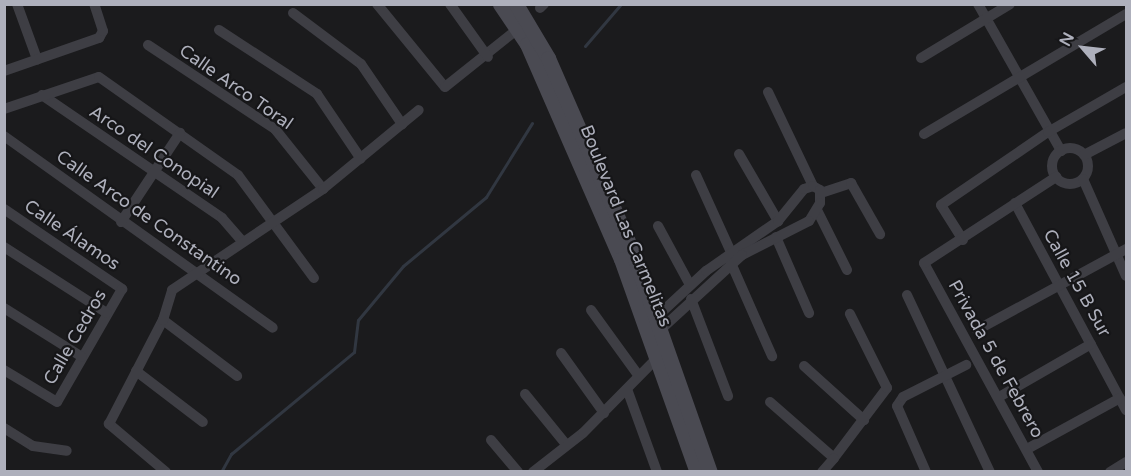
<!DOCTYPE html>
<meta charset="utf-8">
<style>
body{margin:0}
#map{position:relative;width:1131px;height:476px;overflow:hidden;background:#1b1b1d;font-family:"Varela Round",sans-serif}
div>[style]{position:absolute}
.stream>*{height:3px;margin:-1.5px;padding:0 1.5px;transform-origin:1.5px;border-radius:1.5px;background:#313741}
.minor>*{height:10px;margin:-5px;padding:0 5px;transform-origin:5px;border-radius:5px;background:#3e3e44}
.minor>.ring{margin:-5px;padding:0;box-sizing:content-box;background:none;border:10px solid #3e3e44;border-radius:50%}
.secondary>*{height:15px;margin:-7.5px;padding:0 7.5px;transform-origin:7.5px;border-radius:7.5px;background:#4a4a52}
span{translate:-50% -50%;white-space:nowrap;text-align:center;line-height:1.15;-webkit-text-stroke:4.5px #161618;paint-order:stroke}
.street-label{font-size:18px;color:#aeb0bc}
.frame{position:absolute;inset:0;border:6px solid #aeb0bc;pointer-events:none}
.north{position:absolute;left:1053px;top:18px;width:60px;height:60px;-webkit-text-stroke:4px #161618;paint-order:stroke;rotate:298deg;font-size:16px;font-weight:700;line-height:24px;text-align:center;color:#aeb0bc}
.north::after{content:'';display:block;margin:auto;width:21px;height:27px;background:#aeb0bc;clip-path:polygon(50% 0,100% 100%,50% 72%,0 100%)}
</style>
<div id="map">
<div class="stream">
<div style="left:585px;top:46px;width:55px;rotate:-49.4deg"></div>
<div style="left:221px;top:472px;width:21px;rotate:-61deg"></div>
<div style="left:231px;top:454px;width:160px;rotate:-39.7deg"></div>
<div style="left:354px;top:352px;width:32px;rotate:-83deg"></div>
<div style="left:358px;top:320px;width:70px;rotate:-50.2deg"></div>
<div style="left:403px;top:266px;width:108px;rotate:-39.7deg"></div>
<div style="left:486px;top:197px;width:87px;rotate:-58.1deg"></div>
</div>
<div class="minor">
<div style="left:17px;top:4px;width:59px;rotate:70deg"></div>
<div style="left:377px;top:4px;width:107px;rotate:50.7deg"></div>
<div style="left:445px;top:87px;width:95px;rotate:-38.6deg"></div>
<div style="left:450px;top:4px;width:65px;rotate:54.4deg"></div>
<div style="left:978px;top:4px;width:169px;rotate:60.5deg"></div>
<div style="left:540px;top:8px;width:6px;rotate:-45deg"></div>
<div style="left:293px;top:13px;width:85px;rotate:36.9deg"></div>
<div style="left:361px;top:64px;width:73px;rotate:55.7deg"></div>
<div style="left:219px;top:30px;width:117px;rotate:33.1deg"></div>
<div style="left:317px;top:94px;width:78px;rotate:55.9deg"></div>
<div style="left:148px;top:45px;width:152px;rotate:33.5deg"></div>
<div style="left:275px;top:129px;width:77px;rotate:51.3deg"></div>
<div style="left:921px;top:58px;width:104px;rotate:-31.2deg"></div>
<div style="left:4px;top:71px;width:101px;rotate:-19.2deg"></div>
<div style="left:99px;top:38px;width:8px;rotate:-60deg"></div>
<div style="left:103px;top:31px;width:28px;rotate:-108deg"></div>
<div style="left:768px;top:92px;width:104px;rotate:64.4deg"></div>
<div style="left:42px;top:95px;width:218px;rotate:34.3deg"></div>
<div style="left:222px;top:218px;width:30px;rotate:49deg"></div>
<div style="left:4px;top:109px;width:100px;rotate:-18.6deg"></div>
<div style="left:99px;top:77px;width:170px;rotate:35.2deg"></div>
<div style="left:238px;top:175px;width:128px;rotate:53.6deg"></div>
<div style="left:924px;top:134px;width:235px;rotate:-30.7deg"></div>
<div style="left:4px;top:136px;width:330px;rotate:35.5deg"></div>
<div class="ring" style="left:1052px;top:148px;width:26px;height:26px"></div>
<div style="left:739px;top:154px;width:78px;rotate:59.8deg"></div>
<div style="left:1084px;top:155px;width:47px;rotate:-27.6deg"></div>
<div style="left:696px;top:175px;width:85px;rotate:65.6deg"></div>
<div style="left:1083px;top:179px;width:106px;rotate:66.1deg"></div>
<div style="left:821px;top:193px;width:32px;rotate:-18deg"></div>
<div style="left:851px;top:183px;width:59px;rotate:60.4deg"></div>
<div style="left:1015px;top:203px;width:235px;rotate:61.8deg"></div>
<div style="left:4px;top:209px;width:143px;rotate:34.1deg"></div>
<div style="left:122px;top:289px;width:130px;rotate:119.9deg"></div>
<div style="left:57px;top:402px;width:62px;rotate:-148.9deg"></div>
<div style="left:817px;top:210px;width:67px;rotate:63.4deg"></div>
<div style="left:121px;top:222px;width:107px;rotate:-56.5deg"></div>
<div style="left:658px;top:226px;width:67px;rotate:61.5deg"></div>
<div style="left:776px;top:237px;width:83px;rotate:66.5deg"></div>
<div style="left:963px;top:240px;width:41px;rotate:-122.2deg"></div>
<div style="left:941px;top:205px;width:130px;rotate:-34.3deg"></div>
<div style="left:1048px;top:132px;width:90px;rotate:-30deg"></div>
<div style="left:4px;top:247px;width:122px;rotate:32.7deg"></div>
<div style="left:731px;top:263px;width:102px;rotate:66.2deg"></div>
<div style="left:907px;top:295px;width:195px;rotate:64.9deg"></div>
<div style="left:691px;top:299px;width:104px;rotate:69.1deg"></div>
<div style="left:4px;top:308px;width:92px;rotate:32.1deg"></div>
<div style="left:591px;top:310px;width:80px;rotate:54.1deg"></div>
<div style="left:163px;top:320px;width:93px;rotate:37.1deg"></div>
<div style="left:652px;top:321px;width:74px;rotate:-42.8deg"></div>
<div style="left:706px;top:271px;width:88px;rotate:-34.8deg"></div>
<div style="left:778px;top:221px;width:41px;rotate:-50.9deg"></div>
<div style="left:804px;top:189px;width:9px;rotate:-18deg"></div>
<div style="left:813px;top:186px;width:8px;rotate:30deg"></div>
<div style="left:820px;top:190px;width:13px;rotate:90deg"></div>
<div style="left:820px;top:203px;width:21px;rotate:121deg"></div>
<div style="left:809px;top:221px;width:75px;rotate:153.1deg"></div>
<div style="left:742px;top:255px;width:115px;rotate:137.5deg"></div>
<div style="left:977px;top:330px;width:170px;rotate:-28.5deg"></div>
<div style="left:561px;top:353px;width:74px;rotate:54.4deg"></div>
<div style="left:804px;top:366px;width:81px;rotate:42deg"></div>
<div style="left:136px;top:371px;width:84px;rotate:37.3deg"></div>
<div style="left:627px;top:389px;width:88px;rotate:70.1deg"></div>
<div style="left:525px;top:394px;width:63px;rotate:50.8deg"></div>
<div style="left:999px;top:397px;width:106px;rotate:-29.9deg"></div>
<div style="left:770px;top:402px;width:85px;rotate:41.2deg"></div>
<div style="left:834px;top:458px;width:88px;rotate:-52.9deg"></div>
<div style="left:887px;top:388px;width:83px;rotate:-116.6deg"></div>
<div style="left:4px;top:428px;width:34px;rotate:32deg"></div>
<div style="left:33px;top:446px;width:34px;rotate:8deg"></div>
<div style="left:491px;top:440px;width:42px;rotate:49.8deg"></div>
<div style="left:1027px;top:449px;width:106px;rotate:-28.7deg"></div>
<div style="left:166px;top:472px;width:75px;rotate:-139.9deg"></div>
<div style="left:109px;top:424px;width:117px;rotate:-62.6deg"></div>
<div style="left:163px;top:320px;width:31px;rotate:-73deg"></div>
<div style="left:172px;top:290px;width:182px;rotate:-33.8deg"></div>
<div style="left:323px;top:189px;width:124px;rotate:-39.5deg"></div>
<div style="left:533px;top:472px;width:63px;rotate:-38deg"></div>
<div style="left:583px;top:433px;width:110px;rotate:-45.4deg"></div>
<div style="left:822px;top:472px;width:18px;rotate:-49deg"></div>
<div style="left:926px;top:472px;width:72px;rotate:-113.7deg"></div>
<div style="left:897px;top:406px;width:11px;rotate:-56deg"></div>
<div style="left:903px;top:397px;width:71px;rotate:-26.9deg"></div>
<div style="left:1038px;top:472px;width:238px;rotate:-118.6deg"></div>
<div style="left:924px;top:263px;width:158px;rotate:-33.1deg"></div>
<div style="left:1110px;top:472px;width:19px;rotate:-32deg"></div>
</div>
<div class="secondary">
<div style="left:500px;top:4px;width:48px;rotate:56deg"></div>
<div style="left:527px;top:44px;width:235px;rotate:66.4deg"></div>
<div style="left:621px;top:259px;width:226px;rotate:70.4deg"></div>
<div style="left:516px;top:4px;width:63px;rotate:59.3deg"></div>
<div style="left:548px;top:58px;width:207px;rotate:66.4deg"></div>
<div style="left:631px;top:248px;width:238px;rotate:70.6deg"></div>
</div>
<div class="street-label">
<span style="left:236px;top:87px;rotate:35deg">Calle Arco Toral</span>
<span style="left:154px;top:152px;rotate:34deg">Arco del Conopial</span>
<span style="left:149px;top:218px;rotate:35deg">Calle Arco de Constantino</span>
<span style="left:626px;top:226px;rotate:68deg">Boulevard Las Carmelitas</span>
<span style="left:72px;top:235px;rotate:34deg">Calle Álamos</span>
<span style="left:1077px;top:283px;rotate:61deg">Calle 15 B Sur</span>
<span style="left:75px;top:337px;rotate:-60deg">Calle Cedros</span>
<span style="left:996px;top:359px;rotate:61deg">Privada 5 de Febrero</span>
</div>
<div class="frame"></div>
<div class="north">N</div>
</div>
